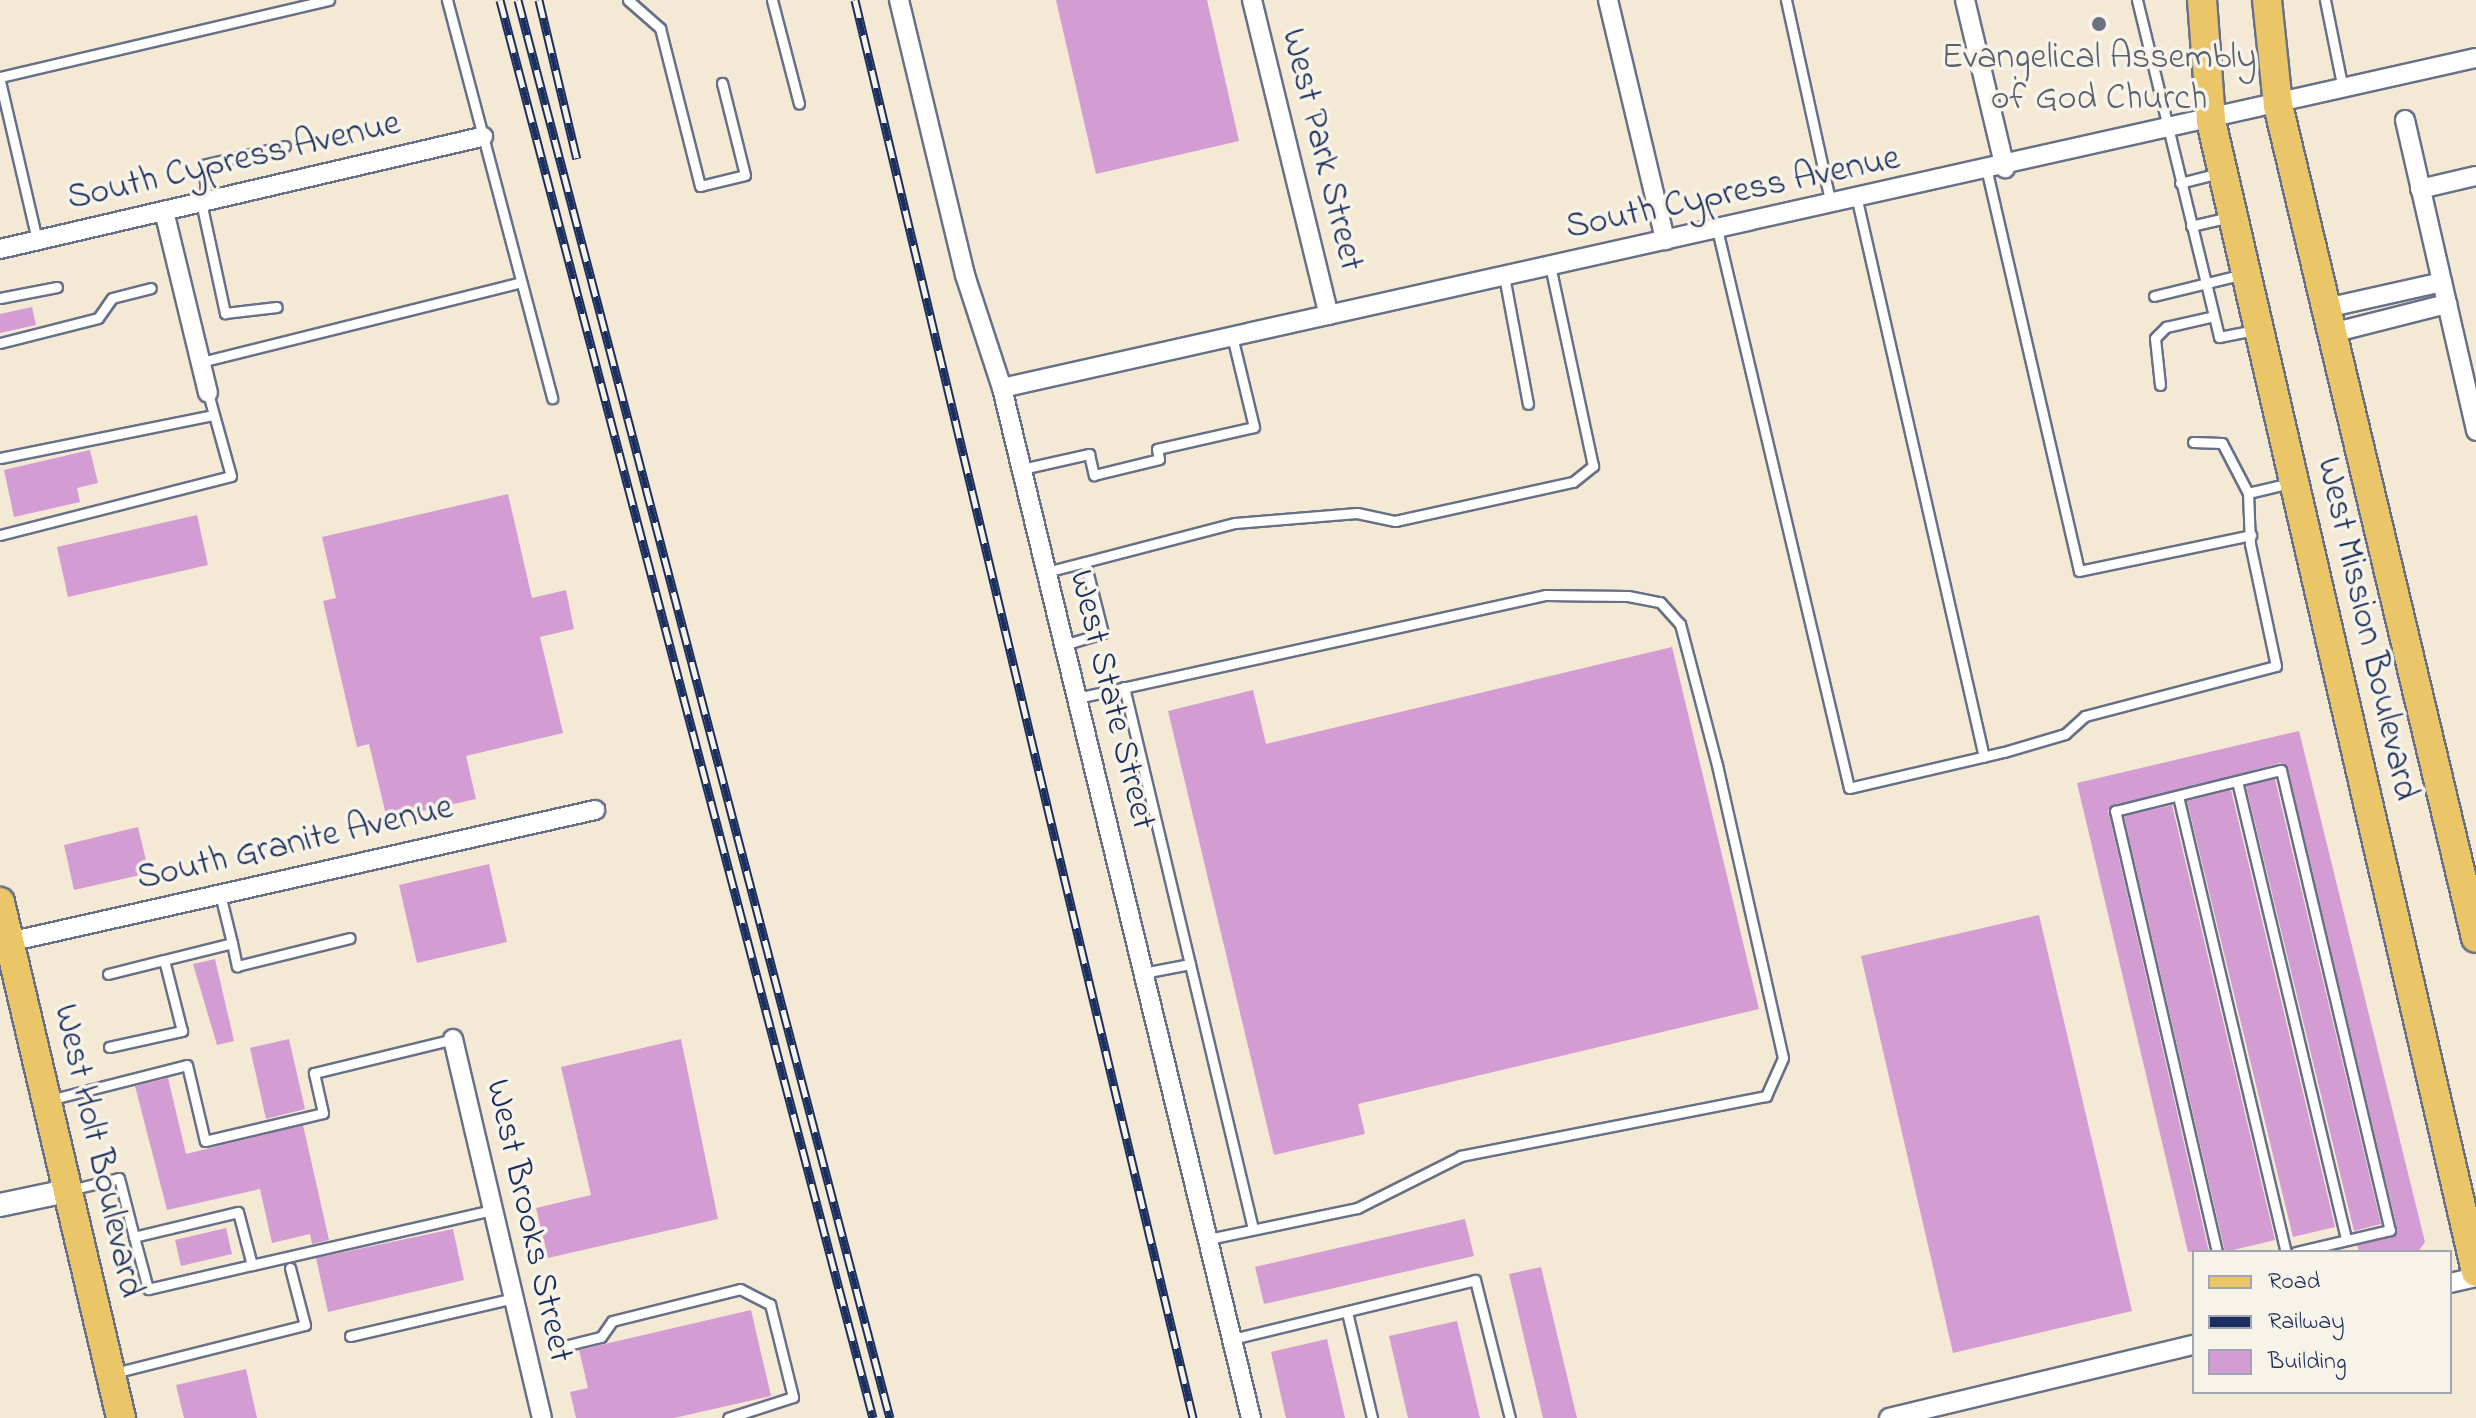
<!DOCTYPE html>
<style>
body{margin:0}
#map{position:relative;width:2476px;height:1418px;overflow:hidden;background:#f4e9d4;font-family:"Indie Flower",sans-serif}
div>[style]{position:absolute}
.building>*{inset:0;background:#d39dd3}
.roads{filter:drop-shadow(2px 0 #677087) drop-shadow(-2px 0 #677087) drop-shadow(0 2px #677087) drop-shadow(0 -2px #677087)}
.service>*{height:9px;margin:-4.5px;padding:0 4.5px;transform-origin:4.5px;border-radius:4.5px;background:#fff}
.minor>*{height:18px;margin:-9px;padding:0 9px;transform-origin:9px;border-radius:9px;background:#fff}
.tertiary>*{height:22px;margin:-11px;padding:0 11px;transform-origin:11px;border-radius:11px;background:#fff}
.primary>*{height:28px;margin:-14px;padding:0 14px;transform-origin:14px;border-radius:14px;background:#eac669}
.rail>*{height:9px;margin-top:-4.5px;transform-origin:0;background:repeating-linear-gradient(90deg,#f7f3e8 0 18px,#1b2f5e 0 36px);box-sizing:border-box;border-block:2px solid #1b2f5e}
.dots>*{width:22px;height:22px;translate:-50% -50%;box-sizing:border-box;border:4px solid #f7f3e8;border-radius:50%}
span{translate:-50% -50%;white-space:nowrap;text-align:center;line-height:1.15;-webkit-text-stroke:7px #f7f3e8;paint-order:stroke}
.worship-label{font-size:36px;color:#5b616d}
.street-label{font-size:36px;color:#1b2f5e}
.legend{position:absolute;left:2192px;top:1250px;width:260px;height:144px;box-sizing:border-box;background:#f7f3e8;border:2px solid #9fa5b1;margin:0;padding:10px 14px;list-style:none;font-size:24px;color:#1b2f5e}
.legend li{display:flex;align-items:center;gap:16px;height:40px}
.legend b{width:40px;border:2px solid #9fa5b1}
</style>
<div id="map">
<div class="building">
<div style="clip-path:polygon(1056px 0,1207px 0,1239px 141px,1096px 174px)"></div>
<div style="clip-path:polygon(32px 307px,36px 325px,0 333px,0 314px)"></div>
<div style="clip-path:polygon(90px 450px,98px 483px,77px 488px,80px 502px,14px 517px,4px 470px)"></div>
<div style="clip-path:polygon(508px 494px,532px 598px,566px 590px,574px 629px,540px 637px,563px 733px,466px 756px,476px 799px,387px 819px,369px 744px,357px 747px,323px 601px,336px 598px,322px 537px)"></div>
<div style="clip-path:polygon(197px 515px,208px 565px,68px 597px,57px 547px)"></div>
<div style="clip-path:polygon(1672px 647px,1759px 1009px,1358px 1104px,1365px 1134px,1274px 1155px,1168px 711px,1253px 690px,1266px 744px)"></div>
<div style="clip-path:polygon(2299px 731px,2425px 1242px,2418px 1252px,2359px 1252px,2357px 1245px,2392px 1237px,2397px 1228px,2288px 768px,2280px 763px,2108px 810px,2209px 1252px,2188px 1252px,2077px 783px)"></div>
<div style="clip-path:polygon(2275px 779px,2381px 1224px,2354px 1231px,2246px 786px)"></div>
<div style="clip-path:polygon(2231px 790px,2335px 1227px,2293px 1237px,2187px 801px)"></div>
<div style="clip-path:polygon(2172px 805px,2275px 1240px,2225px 1252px,2124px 816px)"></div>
<div style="clip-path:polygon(138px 827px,149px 873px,74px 890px,64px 845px)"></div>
<div style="clip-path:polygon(489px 864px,507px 942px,417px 963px,399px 885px)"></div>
<div style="clip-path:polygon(2039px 915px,2132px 1311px,1953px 1353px,1861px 956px)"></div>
<div style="clip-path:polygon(215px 959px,234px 1041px,217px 1045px,193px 964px)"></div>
<div style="clip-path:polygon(289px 1039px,305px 1109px,266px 1119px,250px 1048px)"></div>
<div style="clip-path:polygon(681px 1039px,718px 1219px,548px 1258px,536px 1208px,591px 1195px,561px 1067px)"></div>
<div style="clip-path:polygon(168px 1078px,186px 1154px,303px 1125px,329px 1240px,312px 1244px,310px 1234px,272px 1243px,260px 1189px,167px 1210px,135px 1086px)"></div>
<div style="clip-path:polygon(1465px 1219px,1474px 1256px,1264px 1304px,1255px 1267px)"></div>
<div style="clip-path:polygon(226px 1228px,232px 1254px,181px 1266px,175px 1240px)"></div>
<div style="clip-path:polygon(453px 1229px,464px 1280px,328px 1312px,316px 1258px)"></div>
<div style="clip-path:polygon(1541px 1267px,1577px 1418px,1543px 1418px,1509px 1274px)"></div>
<div style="clip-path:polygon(751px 1310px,771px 1396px,674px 1418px,576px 1418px,570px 1392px,588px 1388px,579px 1350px)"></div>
<div style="clip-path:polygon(1457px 1321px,1480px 1418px,1408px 1418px,1389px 1336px)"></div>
<div style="clip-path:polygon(1327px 1339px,1345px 1418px,1286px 1418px,1271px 1352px)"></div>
<div style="clip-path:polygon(246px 1369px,257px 1418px,184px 1418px,176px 1385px)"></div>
</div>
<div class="roads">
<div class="service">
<div style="left:447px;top:0;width:412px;rotate:75.2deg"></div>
<div style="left:628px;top:0;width:43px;rotate:41.2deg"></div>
<div style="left:660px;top:28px;width:163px;rotate:75.8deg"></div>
<div style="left:700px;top:186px;width:46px;rotate:-13.7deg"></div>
<div style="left:745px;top:175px;width:95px;rotate:-104deg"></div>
<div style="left:772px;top:0;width:107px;rotate:75.4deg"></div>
<div style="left:1786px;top:0;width:209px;rotate:77.6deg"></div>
<div style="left:2137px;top:0;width:347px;rotate:76.3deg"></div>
<div style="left:2219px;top:337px;width:37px;rotate:-11deg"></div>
<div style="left:2325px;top:0;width:91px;rotate:78.6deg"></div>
<div style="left:0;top:77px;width:338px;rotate:-13.2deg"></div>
<div style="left:0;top:81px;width:163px;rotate:76.9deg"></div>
<div style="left:1987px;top:172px;width:409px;rotate:77deg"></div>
<div style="left:2079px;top:571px;width:176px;rotate:-11.8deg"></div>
<div style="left:2180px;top:183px;width:40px;rotate:-14.4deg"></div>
<div style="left:1857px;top:200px;width:571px;rotate:77.16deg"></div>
<div style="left:207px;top:201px;width:36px;rotate:-96deg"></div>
<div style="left:203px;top:165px;width:84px;rotate:-13deg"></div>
<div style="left:201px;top:202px;width:114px;rotate:77.8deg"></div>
<div style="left:225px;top:313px;width:52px;rotate:-6.6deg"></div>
<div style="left:2191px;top:226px;width:40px;rotate:-13deg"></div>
<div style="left:1717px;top:229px;width:574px;rotate:76.71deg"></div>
<div style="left:1849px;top:788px;width:159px;rotate:-13.1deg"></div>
<div style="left:2004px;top:752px;width:64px;rotate:-16.4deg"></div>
<div style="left:2065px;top:734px;width:27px;rotate:-42deg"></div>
<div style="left:2085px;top:716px;width:197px;rotate:-14.7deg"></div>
<div style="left:2276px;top:666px;width:125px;rotate:-102deg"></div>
<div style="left:2250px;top:544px;width:51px;rotate:-92.2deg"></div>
<div style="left:2248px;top:493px;width:43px;rotate:-13.4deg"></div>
<div style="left:1504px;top:276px;width:130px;rotate:79.4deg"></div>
<div style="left:2154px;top:296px;width:93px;rotate:-13.7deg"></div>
<div style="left:0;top:298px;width:58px;rotate:-10.9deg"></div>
<div style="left:0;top:343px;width:101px;rotate:-14.3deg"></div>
<div style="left:98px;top:318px;width:24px;rotate:-55deg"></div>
<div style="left:112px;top:298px;width:40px;rotate:-14.4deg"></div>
<div style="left:201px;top:362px;width:330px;rotate:-14deg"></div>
<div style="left:2160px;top:385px;width:47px;rotate:-96.1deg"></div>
<div style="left:2155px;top:338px;width:16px;rotate:-45deg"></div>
<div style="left:2166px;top:327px;width:49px;rotate:-12.9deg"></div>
<div style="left:2193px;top:442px;width:29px;rotate:2deg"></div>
<div style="left:2222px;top:443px;width:56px;rotate:62.5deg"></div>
<div style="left:0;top:458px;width:218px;rotate:-11.4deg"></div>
<div style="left:1022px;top:469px;width:69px;rotate:-12.6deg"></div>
<div style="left:1089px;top:454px;width:22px;rotate:77deg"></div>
<div style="left:1094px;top:475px;width:67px;rotate:-13.8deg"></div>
<div style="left:1159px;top:459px;width:10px;rotate:-101deg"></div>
<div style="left:1157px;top:449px;width:99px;rotate:-12.8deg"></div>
<div style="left:1254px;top:427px;width:94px;rotate:-103.6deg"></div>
<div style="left:0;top:535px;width:238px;rotate:-14.3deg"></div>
<div style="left:231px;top:476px;width:86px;rotate:-105.5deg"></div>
<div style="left:1085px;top:562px;width:155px;rotate:-14.6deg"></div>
<div style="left:1235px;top:523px;width:122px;rotate:-4.7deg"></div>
<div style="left:1357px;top:513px;width:39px;rotate:12deg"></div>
<div style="left:1395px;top:521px;width:182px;rotate:-12.4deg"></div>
<div style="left:1573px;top:482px;width:26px;rotate:-39deg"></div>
<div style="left:1593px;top:466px;width:205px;rotate:-102.1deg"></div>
<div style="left:1046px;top:572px;width:40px;rotate:-14.4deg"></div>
<div style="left:1085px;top:562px;width:73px;rotate:75.8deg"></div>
<div style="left:1103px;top:633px;width:41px;rotate:162.9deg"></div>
<div style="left:1124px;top:687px;width:557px;rotate:76.61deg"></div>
<div style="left:1077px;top:698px;width:480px;rotate:-12.4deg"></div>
<div style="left:1546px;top:595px;width:82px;rotate:0.7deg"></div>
<div style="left:1628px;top:596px;width:33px;rotate:11deg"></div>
<div style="left:1660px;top:602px;width:30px;rotate:48deg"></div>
<div style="left:1680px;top:624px;width:146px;rotate:75.3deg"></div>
<div style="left:1717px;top:765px;width:300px;rotate:77.3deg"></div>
<div style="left:1783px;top:1058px;width:42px;rotate:114.1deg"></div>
<div style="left:1766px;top:1096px;width:311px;rotate:168.9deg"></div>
<div style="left:1461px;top:1156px;width:116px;rotate:153.4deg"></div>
<div style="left:1357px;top:1208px;width:152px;rotate:168.2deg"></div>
<div style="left:2237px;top:781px;width:472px;rotate:76.6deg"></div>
<div style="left:2178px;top:796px;width:469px;rotate:76.7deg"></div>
<div style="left:232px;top:943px;width:24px;rotate:78deg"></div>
<div style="left:237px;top:966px;width:116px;rotate:-13.9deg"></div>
<div style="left:1143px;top:973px;width:48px;rotate:-10.8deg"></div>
<div style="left:108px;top:974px;width:58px;rotate:-14deg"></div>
<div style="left:109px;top:1047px;width:75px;rotate:-12.4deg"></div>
<div style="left:182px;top:1031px;width:73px;rotate:-104.2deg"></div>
<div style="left:164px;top:960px;width:70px;rotate:-14deg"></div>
<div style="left:232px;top:943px;width:50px;rotate:-103.8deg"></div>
<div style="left:49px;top:1100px;width:142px;rotate:-14.2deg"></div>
<div style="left:187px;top:1065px;width:78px;rotate:76.7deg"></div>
<div style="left:205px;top:1141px;width:121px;rotate:-13.3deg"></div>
<div style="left:323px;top:1113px;width:41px;rotate:-102.7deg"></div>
<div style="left:314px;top:1073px;width:143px;rotate:-13.7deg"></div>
<div style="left:70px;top:1190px;width:50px;rotate:-13.8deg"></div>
<div style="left:119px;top:1178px;width:61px;rotate:75.7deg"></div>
<div style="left:134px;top:1237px;width:54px;rotate:74.9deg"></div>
<div style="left:148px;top:1289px;width:107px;rotate:-13deg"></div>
<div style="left:252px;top:1265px;width:55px;rotate:-104.8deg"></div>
<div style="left:238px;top:1212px;width:107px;rotate:166.5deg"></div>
<div style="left:2217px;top:1252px;width:453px;rotate:-103deg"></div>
<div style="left:2115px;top:811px;width:171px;rotate:-13.9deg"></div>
<div style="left:2281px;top:770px;width:473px;rotate:76.7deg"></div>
<div style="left:2390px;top:1230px;width:97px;rotate:166.8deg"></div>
<div style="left:252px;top:1265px;width:247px;rotate:-12.9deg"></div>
<div style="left:1347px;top:1312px;width:109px;rotate:76.7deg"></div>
<div style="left:350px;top:1336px;width:168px;rotate:-13deg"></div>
<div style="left:1232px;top:1339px;width:250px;rotate:-13.6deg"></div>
<div style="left:1475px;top:1280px;width:142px;rotate:75.8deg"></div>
<div style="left:564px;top:1346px;width:38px;rotate:-14deg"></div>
<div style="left:601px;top:1337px;width:19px;rotate:-55deg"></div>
<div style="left:612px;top:1321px;width:132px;rotate:-14deg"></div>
<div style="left:740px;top:1289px;width:34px;rotate:27deg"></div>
<div style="left:770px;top:1304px;width:96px;rotate:76.1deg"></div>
<div style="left:793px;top:1397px;width:68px;rotate:162.1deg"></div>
<div style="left:114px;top:1373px;width:197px;rotate:-14.1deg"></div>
<div style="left:305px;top:1325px;width:59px;rotate:-104.7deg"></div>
</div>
<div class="minor">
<div style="left:899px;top:0;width:283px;rotate:76.5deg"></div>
<div style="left:965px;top:275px;width:119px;rotate:71.9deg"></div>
<div style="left:1002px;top:388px;width:1060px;rotate:76.41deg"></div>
<div style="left:1252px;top:0;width:324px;rotate:76.3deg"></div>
<div style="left:1608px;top:0;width:247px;rotate:76.6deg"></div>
<div style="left:1965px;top:0;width:173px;rotate:76.6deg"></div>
<div style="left:2405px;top:120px;width:319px;rotate:77.1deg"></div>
<div style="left:2420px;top:189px;width:57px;rotate:-13.1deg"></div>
<div style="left:164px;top:211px;width:187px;rotate:76.4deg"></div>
<div style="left:0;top:249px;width:496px;rotate:-13.1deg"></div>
<div style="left:2326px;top:308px;width:119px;rotate:-12.6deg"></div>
<div style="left:2332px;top:333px;width:119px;rotate:-14.2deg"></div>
<div style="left:1002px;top:388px;width:1510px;rotate:-12.62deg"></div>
<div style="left:9px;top:942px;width:601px;rotate:-12.69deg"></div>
<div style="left:453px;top:1039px;width:389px;rotate:76.8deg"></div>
<div style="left:2450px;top:1283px;width:27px;rotate:-13deg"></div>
<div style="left:1889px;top:1418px;width:314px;rotate:-13.5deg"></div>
</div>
<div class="tertiary">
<div style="left:0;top:1205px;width:68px;rotate:-11.8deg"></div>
</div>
<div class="primary">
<div style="left:2202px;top:0;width:121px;rotate:85.7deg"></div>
<div style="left:2211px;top:121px;width:1181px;rotate:77.03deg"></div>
<div style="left:2267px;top:0;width:106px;rotate:84deg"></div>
<div style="left:2278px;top:105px;width:856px;rotate:76.63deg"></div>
<div style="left:0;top:902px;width:530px;rotate:76.8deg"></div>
</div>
</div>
<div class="rail">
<div style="left:500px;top:0;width:1466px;rotate:75.26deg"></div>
<div style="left:518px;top:0;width:1466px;rotate:75.3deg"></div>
<div style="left:539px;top:0;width:163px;rotate:76.6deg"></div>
<div style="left:855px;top:0;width:1458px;rotate:76.59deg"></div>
</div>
<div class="dots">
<div style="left:2099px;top:24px;background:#6b7280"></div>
</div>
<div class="worship-label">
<span style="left:2099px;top:79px">Evangelical Assembly<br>of God Church</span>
</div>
<div class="street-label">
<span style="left:1321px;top:150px;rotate:76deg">West Park Street</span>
<span style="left:234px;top:162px;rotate:-13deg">South Cypress Avenue</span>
<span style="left:1733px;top:194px;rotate:-12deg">South Cypress Avenue</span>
<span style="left:2366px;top:629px;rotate:77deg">West Mission Boulevard</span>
<span style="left:1111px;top:700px;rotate:76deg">West State Street</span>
<span style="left:295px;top:844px;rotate:-13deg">South Granite Avenue</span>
<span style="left:97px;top:1151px;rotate:77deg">West Holt Boulevard</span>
<span style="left:528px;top:1221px;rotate:77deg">West Brooks Street</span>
</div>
<ul class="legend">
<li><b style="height:10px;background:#eac669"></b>Road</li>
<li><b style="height:10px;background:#1b2f5e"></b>Railway</li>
<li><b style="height:22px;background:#d39dd3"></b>Building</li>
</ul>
</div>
